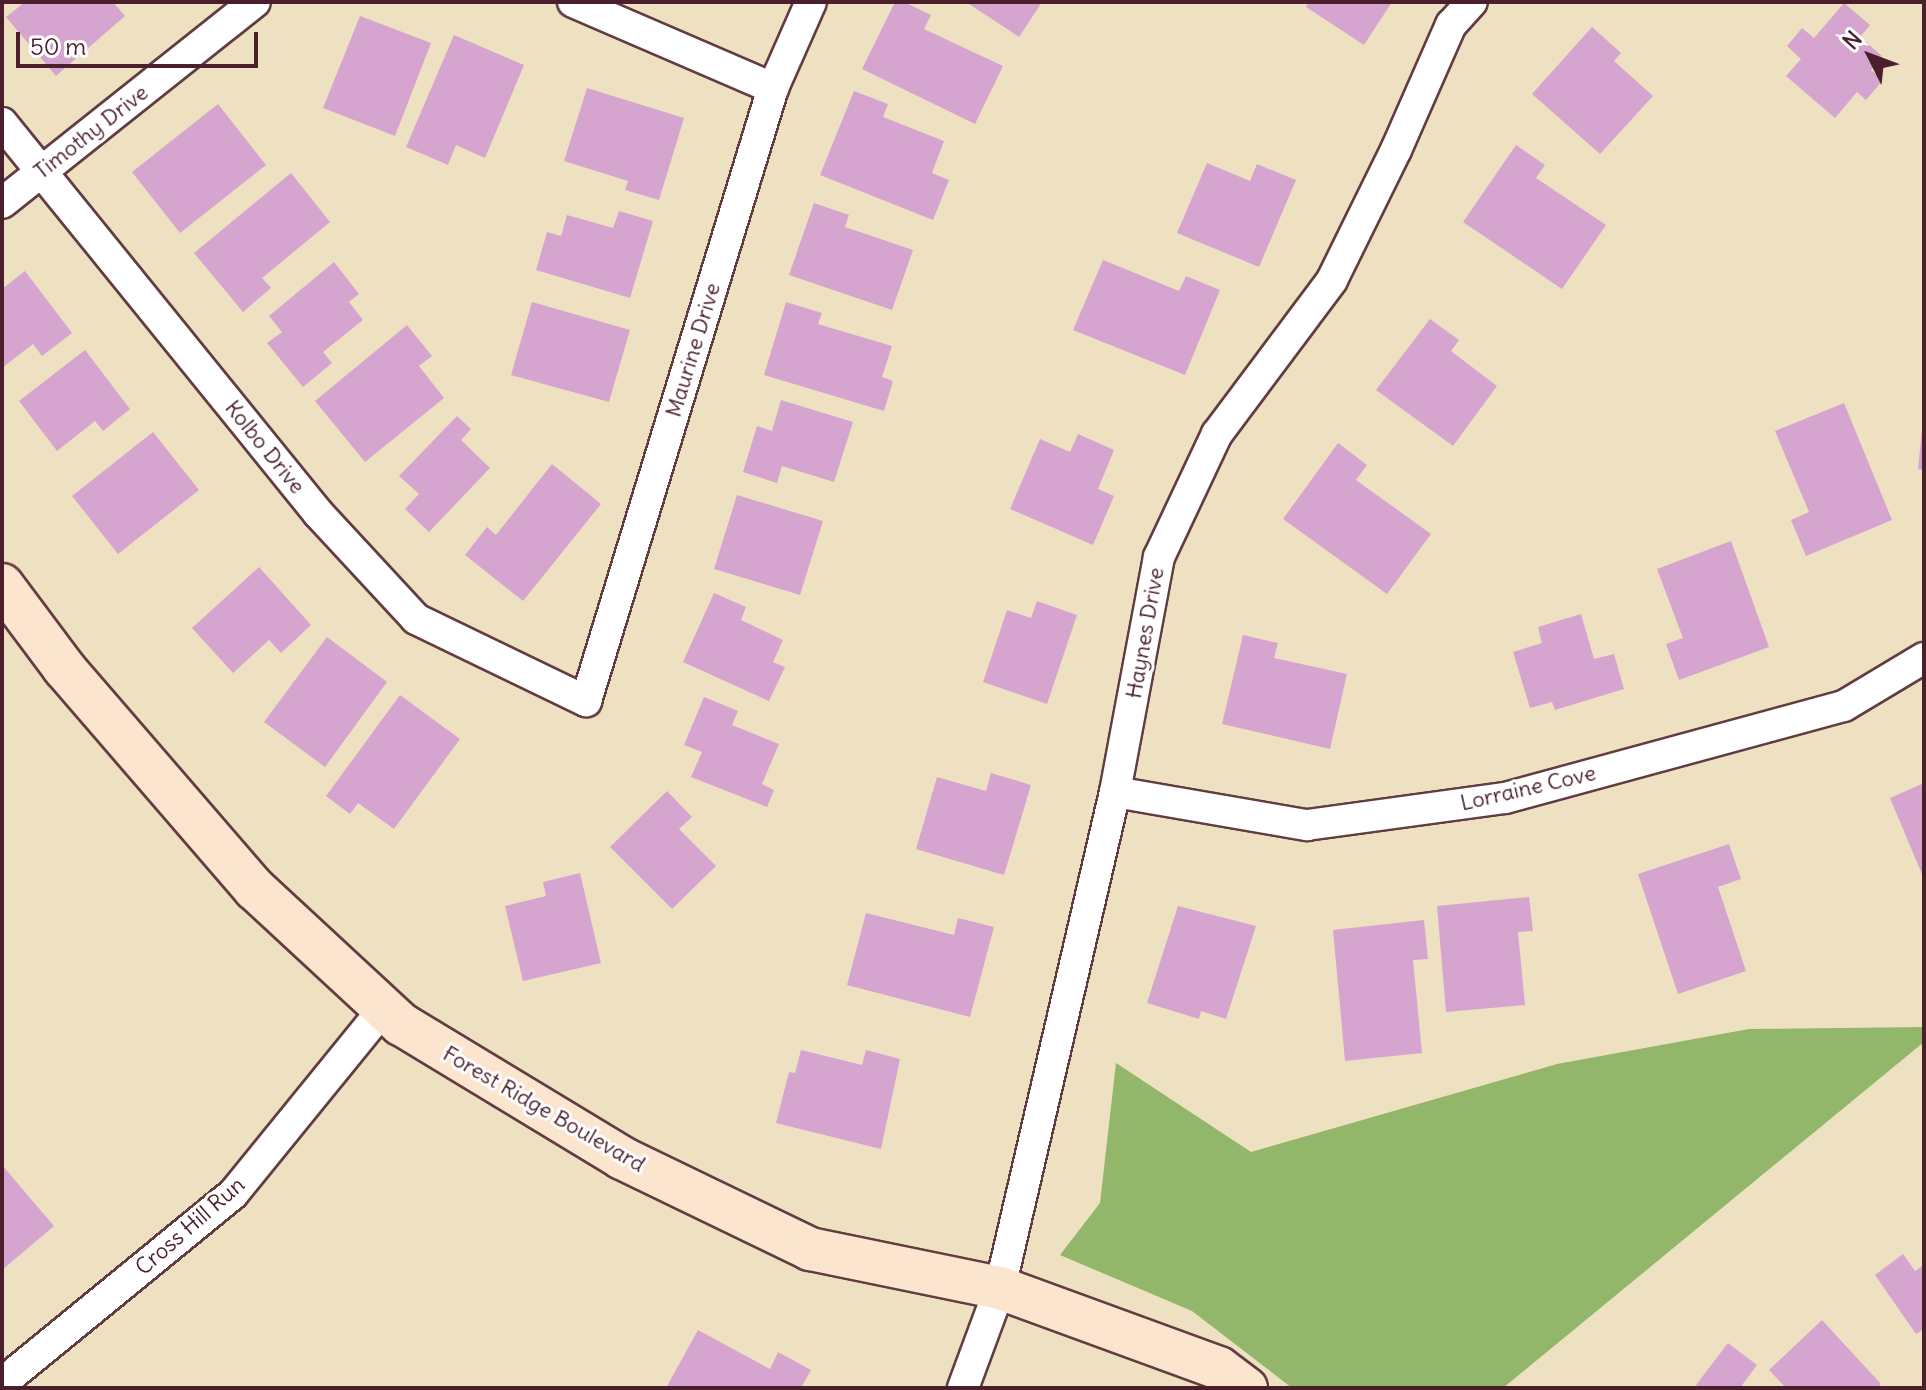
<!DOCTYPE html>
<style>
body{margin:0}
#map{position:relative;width:1926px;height:1390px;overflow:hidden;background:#eee1c1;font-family:Delius,sans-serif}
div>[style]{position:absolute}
.forest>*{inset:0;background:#92b66a}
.building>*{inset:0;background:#d5a5d0}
.roads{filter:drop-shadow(2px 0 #633c42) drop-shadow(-2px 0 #633c42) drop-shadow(0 2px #633c42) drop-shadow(0 -2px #633c42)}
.street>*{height:30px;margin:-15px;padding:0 15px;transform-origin:15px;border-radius:15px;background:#fff}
.secondary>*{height:42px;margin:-21px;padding:0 21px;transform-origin:21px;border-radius:21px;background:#fbe5cf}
span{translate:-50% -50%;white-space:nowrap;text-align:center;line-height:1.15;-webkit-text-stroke:6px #fff;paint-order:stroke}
.street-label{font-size:22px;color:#4a1f2b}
.frame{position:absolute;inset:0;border:4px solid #4a1f2b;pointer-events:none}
.north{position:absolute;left:1830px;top:16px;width:80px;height:80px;-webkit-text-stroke:6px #fff;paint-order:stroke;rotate:312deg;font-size:22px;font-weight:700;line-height:32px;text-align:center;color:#4a1f2b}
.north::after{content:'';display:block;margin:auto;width:28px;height:36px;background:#4a1f2b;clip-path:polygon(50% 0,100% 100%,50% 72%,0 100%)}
.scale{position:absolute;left:16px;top:32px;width:242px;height:36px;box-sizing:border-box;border:4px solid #4a1f2b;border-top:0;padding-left:10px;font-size:24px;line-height:28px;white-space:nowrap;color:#4a1f2b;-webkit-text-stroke:6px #fff;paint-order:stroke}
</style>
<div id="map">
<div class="forest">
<div style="clip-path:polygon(1924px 1027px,1924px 1042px,1503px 1388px,1292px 1388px,1192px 1311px,1060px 1255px,1100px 1203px,1116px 1063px,1251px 1152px,1557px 1064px,1749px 1029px)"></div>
</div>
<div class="building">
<div style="clip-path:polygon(25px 2px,113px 2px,125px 16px,56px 76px,6px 17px)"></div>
<div style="clip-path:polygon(895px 2px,904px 2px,931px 15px,924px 29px,1003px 66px,975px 124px,862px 69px)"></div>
<div style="clip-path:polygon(966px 2px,1042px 2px,1019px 37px)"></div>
<div style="clip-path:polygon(1309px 2px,1392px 2px,1364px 45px,1306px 7px)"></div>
<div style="clip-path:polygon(1844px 3px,1870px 25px,1860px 37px,1882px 56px,1871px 70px,1883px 80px,1866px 100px,1857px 92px,1835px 118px,1786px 76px,1801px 59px,1787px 46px,1802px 28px,1814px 38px)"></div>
<div style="clip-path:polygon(360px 16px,431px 43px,395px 136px,323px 108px)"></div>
<div style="clip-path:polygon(1592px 27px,1621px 53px,1614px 61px,1653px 96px,1600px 154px,1532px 94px)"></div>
<div style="clip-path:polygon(454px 35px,524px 65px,485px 158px,456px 145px,448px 165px,406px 147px)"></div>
<div style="clip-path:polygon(587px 88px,684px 118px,659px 200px,625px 190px,628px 181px,564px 161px)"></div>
<div style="clip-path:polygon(854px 91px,888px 104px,883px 117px,944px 141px,932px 173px,949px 180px,933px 220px,820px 175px)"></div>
<div style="clip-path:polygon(218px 104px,266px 165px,180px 233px,132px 172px)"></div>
<div style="clip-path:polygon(1516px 145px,1545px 165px,1536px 178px,1606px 225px,1562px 289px,1463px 222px)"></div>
<div style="clip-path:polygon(1207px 163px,1250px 181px,1257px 164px,1296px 180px,1259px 267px,1177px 233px)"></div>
<div style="clip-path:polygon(291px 173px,330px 222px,262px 278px,271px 288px,243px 312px,194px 253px)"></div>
<div style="clip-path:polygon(814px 203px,849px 215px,845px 227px,913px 250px,892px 310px,789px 275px)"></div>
<div style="clip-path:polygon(619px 211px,653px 221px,630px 298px,536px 270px,547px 232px,561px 236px,567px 215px,613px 228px)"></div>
<div style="clip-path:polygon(1103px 260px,1179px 291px,1186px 276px,1220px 290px,1185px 375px,1073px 330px)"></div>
<div style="clip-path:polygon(334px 262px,359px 294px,349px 302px,363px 320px,323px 352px,332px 363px,303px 387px,267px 343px,282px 332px,269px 316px)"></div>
<div style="clip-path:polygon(25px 271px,72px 333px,42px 356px,33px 344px,2px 368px,2px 289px)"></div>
<div style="clip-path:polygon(532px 302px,630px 330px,609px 402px,511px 375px)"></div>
<div style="clip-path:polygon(786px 302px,822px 313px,818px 324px,892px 346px,882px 377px,893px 381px,884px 411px,764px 375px)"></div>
<div style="clip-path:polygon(1430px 319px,1459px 340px,1451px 351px,1497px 386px,1453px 446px,1376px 390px)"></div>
<div style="clip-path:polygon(407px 325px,432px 356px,419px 366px,444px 398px,365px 462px,315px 401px)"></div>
<div style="clip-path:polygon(85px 350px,130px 409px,103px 431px,95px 421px,57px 451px,19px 401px)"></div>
<div style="clip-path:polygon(781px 400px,853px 422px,834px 482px,782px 466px,777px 483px,743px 472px,757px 426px,772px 431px)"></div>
<div style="clip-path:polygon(1844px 403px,1892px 520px,1806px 556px,1791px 520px,1809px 512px,1775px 431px)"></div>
<div style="clip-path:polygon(457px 416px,471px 429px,461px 440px,490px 468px,429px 532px,405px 509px,419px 494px,399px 476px)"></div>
<div style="clip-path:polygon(1922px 430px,1924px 430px,1924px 470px,1918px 469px)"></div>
<div style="clip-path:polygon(153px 432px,199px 490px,118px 554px,72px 496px)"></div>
<div style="clip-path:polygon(1078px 434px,1114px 450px,1098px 489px,1114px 496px,1093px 545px,1010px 509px,1040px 439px,1070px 452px)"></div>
<div style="clip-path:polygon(1338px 443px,1367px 465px,1356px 480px,1431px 534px,1387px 594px,1283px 519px)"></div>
<div style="clip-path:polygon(552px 464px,601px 504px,523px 601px,465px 555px,487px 527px,496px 535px)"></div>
<div style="clip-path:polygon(737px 495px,823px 521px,800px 595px,714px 569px)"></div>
<div style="clip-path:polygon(1731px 541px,1769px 647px,1679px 680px,1666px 644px,1683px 638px,1657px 569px)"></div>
<div style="clip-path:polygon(259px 567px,311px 625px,281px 653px,269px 640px,233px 673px,192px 628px)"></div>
<div style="clip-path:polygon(714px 593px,746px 607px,741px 620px,783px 640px,773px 662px,785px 667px,769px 701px,683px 662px)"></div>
<div style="clip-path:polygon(1037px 601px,1077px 615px,1047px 704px,983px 682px,1007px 610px,1031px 618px)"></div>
<div style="clip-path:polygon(1581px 614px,1594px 659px,1614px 654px,1624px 689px,1555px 710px,1552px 702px,1530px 708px,1513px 652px,1542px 643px,1538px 627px)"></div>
<div style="clip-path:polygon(1243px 635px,1278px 643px,1274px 658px,1347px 674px,1330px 749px,1222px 724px)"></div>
<div style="clip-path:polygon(327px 637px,387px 682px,325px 767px,264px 722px)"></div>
<div style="clip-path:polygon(400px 695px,460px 739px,394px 829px,358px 803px,350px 814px,326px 796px)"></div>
<div style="clip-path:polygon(704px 697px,738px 711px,732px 725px,779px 744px,762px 784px,774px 790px,767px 807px,691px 777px,702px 752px,684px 745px)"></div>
<div style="clip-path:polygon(991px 773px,1031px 785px,1004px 875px,916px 849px,937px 777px,986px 791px)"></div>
<div style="clip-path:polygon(1924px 783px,1924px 879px,1890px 798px)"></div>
<div style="clip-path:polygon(667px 791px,692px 817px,679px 829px,716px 866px,672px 909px,610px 847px)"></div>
<div style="clip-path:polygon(1729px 844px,1741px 879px,1718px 887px,1746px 971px,1678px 994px,1638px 874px)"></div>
<div style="clip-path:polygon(580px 873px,601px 963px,523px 981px,505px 906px,546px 896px,543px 882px)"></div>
<div style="clip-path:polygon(1529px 897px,1533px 931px,1518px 932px,1525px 1005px,1446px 1012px,1437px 906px)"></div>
<div style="clip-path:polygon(1178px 906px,1256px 926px,1226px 1019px,1201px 1011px,1199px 1019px,1147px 1003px)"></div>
<div style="clip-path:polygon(866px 913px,954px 935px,958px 918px,994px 927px,970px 1017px,847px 985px)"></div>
<div style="clip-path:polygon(1424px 920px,1428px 959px,1413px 960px,1422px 1053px,1345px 1061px,1333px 930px)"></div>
<div style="clip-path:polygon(801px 1050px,862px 1065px,866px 1050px,900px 1059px,881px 1149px,776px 1123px,789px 1072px,795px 1073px)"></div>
<div style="clip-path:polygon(2px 1165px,54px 1226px,2px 1270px)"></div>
<div style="clip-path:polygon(1903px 1254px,1915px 1271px,1924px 1265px,1924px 1329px,1916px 1334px,1875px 1275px)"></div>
<div style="clip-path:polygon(1822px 1320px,1881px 1384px,1877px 1388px,1786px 1388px,1769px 1370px)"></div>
<div style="clip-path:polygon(698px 1330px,770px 1369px,778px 1352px,811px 1370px,801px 1388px,666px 1388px)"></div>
<div style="clip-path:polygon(1728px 1343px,1757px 1365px,1740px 1388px,1700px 1388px,1696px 1385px)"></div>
</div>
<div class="roads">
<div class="street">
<div style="left:573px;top:2px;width:218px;rotate:23.3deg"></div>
<div style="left:2px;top:123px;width:502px;rotate:50.98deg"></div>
<div style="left:318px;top:513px;width:144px;rotate:47.2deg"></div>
<div style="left:416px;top:619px;width:189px;rotate:25.8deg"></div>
<div style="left:586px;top:701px;width:641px;rotate:-73.04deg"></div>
<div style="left:773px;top:88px;width:94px;rotate:-66.2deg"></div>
<div style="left:2px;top:203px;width:323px;rotate:-38.5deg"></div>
<div style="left:1115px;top:792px;width:195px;rotate:9.8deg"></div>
<div style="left:1307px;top:825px;width:200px;rotate:-7.8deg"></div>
<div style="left:1505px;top:798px;width:351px;rotate:-15.2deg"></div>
<div style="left:1844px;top:706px;width:93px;rotate:-31deg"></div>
<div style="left:2px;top:1383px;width:298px;rotate:-39.3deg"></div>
<div style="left:233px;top:1194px;width:240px;rotate:-50.9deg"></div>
<div style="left:963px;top:1388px;width:107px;rotate:-69.7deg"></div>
<div style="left:1000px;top:1288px;width:509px;rotate:-76.95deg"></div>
<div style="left:1115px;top:792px;width:239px;rotate:-79.4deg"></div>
<div style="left:1159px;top:557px;width:136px;rotate:-64.8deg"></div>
<div style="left:1217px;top:434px;width:192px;rotate:-53.2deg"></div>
<div style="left:1332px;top:280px;width:145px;rotate:-63.8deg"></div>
<div style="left:1396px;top:150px;width:137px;rotate:-66.3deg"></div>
<div style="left:1451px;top:25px;width:31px;rotate:-48deg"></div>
</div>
<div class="secondary">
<div style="left:2px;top:585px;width:104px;rotate:53.2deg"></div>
<div style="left:64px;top:668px;width:292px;rotate:49.2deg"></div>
<div style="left:255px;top:889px;width:199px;rotate:42.8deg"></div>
<div style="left:401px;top:1024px;width:258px;rotate:31.2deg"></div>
<div style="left:622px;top:1158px;width:209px;rotate:25.8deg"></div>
<div style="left:810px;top:1249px;width:194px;rotate:11.6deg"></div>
<div style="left:1000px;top:1288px;width:233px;rotate:20.1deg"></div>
<div style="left:1219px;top:1368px;width:34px;rotate:37deg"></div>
</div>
</div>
<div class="street-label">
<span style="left:91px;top:132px;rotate:-38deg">Timothy Drive</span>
<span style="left:693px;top:350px;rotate:-73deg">Maurine Drive</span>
<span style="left:265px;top:447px;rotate:51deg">Kolbo Drive</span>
<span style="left:1145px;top:633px;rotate:-80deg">Haynes Drive</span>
<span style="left:1528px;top:788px;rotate:-13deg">Lorraine Cove</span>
<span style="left:544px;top:1109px;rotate:30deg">Forest Ridge Boulevard</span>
<span style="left:190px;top:1226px;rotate:-41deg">Cross Hill Run</span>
</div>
<div class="frame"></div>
<div class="north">N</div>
<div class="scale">50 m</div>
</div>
